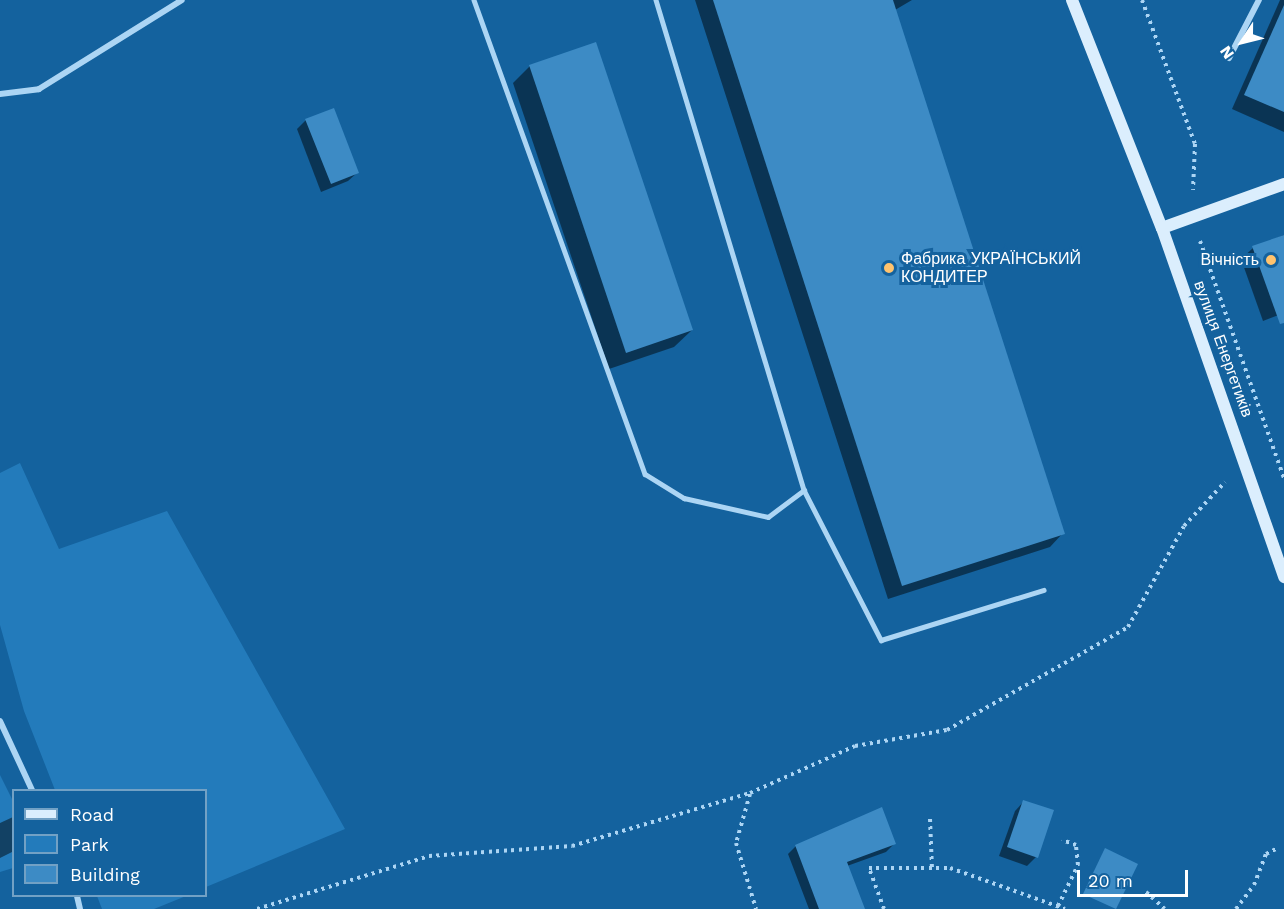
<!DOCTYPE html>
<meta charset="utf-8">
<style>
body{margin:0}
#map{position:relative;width:1284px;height:909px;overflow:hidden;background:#14629e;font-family:"Work Sans",sans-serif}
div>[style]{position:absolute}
.green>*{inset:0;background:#237bbb}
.shadow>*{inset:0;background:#0007}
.building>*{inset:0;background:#3d8bc5}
.path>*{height:4px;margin-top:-2px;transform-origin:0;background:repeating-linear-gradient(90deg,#acd5f4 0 3px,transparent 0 7.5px)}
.lane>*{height:4.5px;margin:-2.25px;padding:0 2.25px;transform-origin:2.25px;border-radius:2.25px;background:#acd5f4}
.street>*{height:6px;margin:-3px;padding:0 3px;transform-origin:3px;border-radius:3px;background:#acd5f4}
.secondary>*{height:12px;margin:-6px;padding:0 6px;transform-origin:6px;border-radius:6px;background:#dbeefd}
.dots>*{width:16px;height:16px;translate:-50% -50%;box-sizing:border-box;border:3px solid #14629e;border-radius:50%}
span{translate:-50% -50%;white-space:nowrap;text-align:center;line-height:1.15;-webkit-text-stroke:6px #14629e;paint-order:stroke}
.poi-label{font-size:16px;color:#fff}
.left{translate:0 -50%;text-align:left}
.right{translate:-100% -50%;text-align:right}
.street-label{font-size:16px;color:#fff}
.legend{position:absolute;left:12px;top:789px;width:195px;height:108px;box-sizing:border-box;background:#14629e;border:2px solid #72a1c5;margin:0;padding:8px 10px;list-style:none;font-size:18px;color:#fff}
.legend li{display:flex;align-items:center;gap:12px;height:30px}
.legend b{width:30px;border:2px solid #72a1c5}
.north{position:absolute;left:1212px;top:12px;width:60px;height:60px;-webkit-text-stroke:4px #14629e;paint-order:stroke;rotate:235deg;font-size:16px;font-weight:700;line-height:24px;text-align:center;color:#fff}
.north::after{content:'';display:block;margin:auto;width:21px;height:27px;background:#fff;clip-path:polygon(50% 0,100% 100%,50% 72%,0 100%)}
.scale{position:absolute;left:1077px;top:870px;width:111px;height:27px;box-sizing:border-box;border:3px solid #fff;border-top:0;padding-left:8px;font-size:18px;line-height:21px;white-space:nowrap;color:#fff;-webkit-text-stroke:4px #14629e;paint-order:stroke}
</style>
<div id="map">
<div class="green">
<div style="clip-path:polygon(20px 463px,59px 549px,167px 511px,345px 829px,206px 887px,206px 790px,55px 790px,24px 711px,0 625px,0 473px)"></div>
<div style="clip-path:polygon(0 775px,14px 803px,13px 868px,0 872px)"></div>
<div style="clip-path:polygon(97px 896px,186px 896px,154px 909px,102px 909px)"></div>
</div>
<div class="shadow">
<div style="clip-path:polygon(695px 0,912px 0,895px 10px,1063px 533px,1050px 547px,888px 599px)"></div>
<div style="clip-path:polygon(1280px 0,1284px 0,1284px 132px,1232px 109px)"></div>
<div style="clip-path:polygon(530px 66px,692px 330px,674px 347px,609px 369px,513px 83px)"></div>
<div style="clip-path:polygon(306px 120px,358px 172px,348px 181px,321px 192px,297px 129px)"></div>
<div style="clip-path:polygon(1284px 235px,1284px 313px,1263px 321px,1241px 259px,1253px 248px)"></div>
<div style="clip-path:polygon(1024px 801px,1036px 857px,1027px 866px,999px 856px,1015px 811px)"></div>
<div style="clip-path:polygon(13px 817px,14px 851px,0 858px,0 823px)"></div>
<div style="clip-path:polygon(894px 844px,886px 852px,847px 866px,857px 909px,809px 909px,788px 854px,796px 846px)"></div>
</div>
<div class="building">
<div style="clip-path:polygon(713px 0,893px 0,1065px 534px,902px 586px)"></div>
<div style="clip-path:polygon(1284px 5px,1284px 112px,1244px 95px)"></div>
<div style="clip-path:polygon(596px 42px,693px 330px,626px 353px,529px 65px)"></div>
<div style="clip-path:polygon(334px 108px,359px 173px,331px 184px,305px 119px)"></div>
<div style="clip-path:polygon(1284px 235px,1284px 323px,1280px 324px,1252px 246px)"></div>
<div style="clip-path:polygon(1023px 800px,1054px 810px,1038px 858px,1007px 847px)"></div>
<div style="clip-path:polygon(882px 807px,896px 844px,847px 862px,865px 909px,819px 909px,795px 845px)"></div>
<div style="clip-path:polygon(1105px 848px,1138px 864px,1116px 909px,1083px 894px)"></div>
</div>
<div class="path">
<div style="left:1142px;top:0;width:153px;rotate:69.8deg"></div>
<div style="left:1195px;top:144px;width:46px;rotate:92.5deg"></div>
<div style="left:1200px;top:241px;width:251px;rotate:70.5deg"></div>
<div style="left:750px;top:794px;width:51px;rotate:105.9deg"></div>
<div style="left:736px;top:843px;width:69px;rotate:73.1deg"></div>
<div style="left:930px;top:819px;width:50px;rotate:87.7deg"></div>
<div style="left:1146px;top:892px;width:25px;rotate:42deg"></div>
<div style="left:1058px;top:906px;width:46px;rotate:-64deg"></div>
<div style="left:1078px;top:865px;width:20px;rotate:-96deg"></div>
<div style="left:1076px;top:845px;width:15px;rotate:-160deg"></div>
<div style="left:257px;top:909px;width:180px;rotate:-17.1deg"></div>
<div style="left:429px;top:856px;width:143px;rotate:-4deg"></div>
<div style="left:572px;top:846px;width:186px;rotate:-16.6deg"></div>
<div style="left:750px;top:793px;width:115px;rotate:-24.1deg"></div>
<div style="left:855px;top:746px;width:93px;rotate:-9.9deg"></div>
<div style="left:947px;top:730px;width:208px;rotate:-29.6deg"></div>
<div style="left:1128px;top:627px;width:115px;rotate:-61deg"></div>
<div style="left:1184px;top:526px;width:60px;rotate:-47deg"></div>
<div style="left:884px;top:909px;width:44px;rotate:-110.1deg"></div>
<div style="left:869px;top:868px;width:81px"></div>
<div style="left:950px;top:868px;width:122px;rotate:19.6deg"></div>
<div style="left:1236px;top:909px;width:30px;rotate:-53deg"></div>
<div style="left:1254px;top:885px;width:33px;rotate:-69deg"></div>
<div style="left:1266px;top:854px;width:13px;rotate:-27deg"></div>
</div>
<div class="lane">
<div style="left:474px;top:0;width:504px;rotate:70.16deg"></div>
<div style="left:645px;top:474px;width:46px;rotate:31.6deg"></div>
<div style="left:684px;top:498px;width:86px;rotate:12.7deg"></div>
<div style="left:768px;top:517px;width:45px;rotate:-36.9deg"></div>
<div style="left:656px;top:0;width:512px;rotate:73.19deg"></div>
<div style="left:804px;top:490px;width:169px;rotate:62.8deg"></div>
<div style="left:881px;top:640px;width:170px;rotate:-17.1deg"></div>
</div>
<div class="street">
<div style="left:1229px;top:58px;width:65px;rotate:-62.7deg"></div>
<div style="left:0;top:94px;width:39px;rotate:-7deg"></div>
<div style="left:39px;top:89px;width:168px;rotate:-31.9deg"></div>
<div style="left:0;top:721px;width:76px;rotate:65.1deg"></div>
<div style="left:77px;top:896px;width:13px;rotate:77deg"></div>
</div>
<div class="secondary">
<div style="left:1072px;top:0;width:245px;rotate:68.5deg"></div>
<div style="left:1162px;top:228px;width:370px;rotate:70.7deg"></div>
<div style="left:1162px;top:228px;width:130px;rotate:-19.8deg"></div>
</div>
<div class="dots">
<div style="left:1271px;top:260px;background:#ffc36e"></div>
<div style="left:889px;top:268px;background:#ffc36e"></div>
</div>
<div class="poi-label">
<span class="left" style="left:901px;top:268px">Фабрика УКРАЇНСЬКИЙ<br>КОНДИТЕР</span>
<span class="right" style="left:1259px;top:260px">Вічність</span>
</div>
<div class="street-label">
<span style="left:1223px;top:349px;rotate:70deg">вулиця Енергетиків</span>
</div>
<ul class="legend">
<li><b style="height:8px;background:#dbeefd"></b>Road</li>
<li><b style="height:16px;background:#237bbb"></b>Park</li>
<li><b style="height:16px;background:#3d8bc5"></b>Building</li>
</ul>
<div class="north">N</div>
<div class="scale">20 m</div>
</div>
